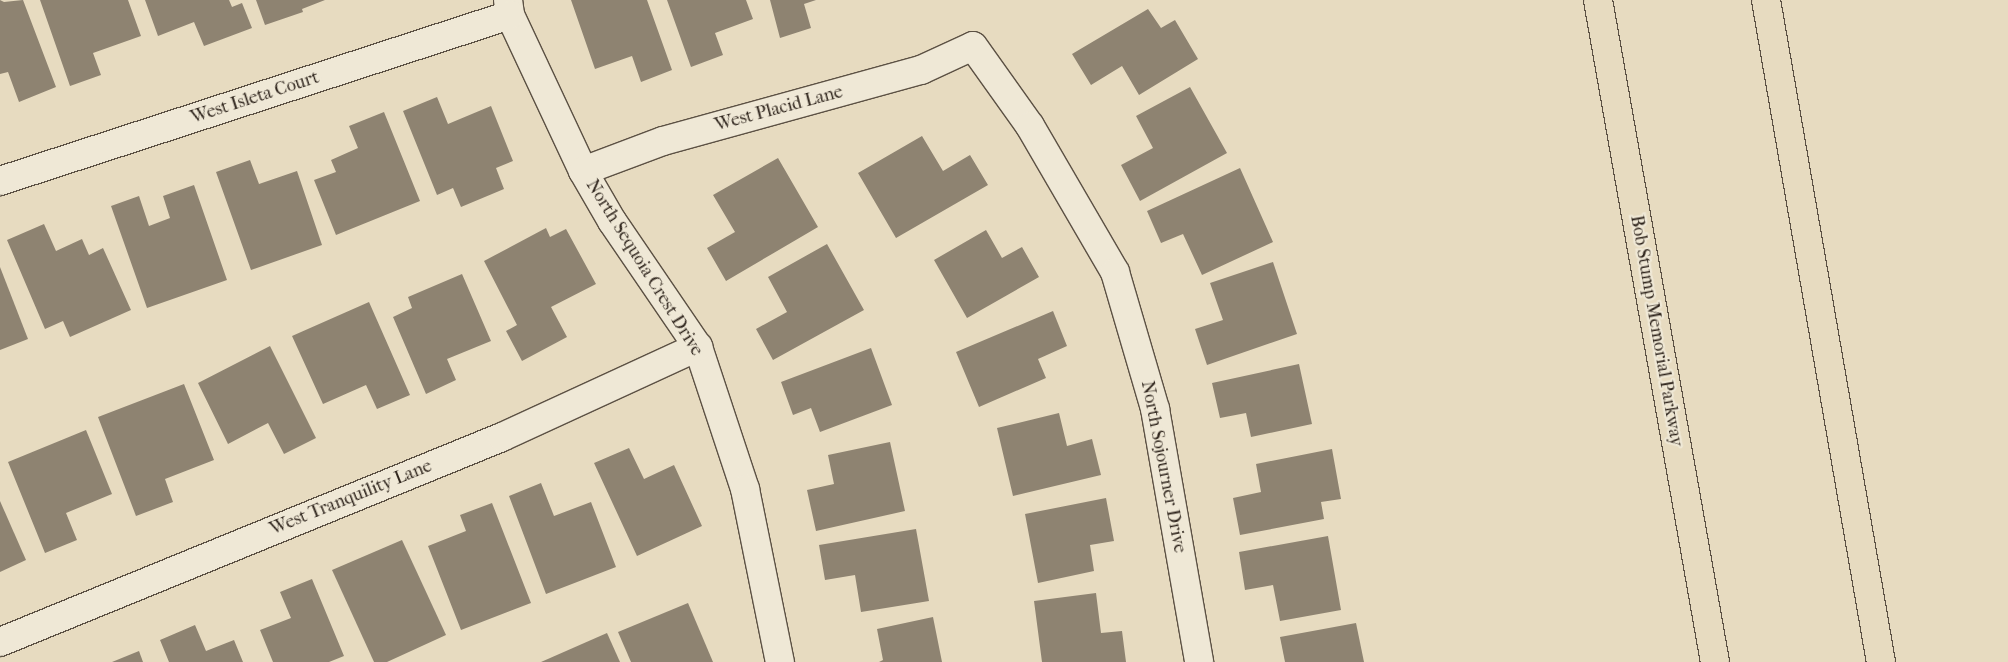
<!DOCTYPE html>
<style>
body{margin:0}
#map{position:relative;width:2008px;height:662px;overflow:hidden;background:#e7dbc0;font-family:"IM FELL French Canon",serif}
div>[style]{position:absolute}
.building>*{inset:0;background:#8e8371}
.roads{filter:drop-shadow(1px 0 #5c5144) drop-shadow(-1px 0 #5c5144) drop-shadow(0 1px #5c5144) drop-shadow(0 -1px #5c5144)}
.minor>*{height:28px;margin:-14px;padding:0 14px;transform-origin:14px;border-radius:14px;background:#efe8d6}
.highway>*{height:28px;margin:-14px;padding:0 14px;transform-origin:14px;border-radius:14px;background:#e7dbc0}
span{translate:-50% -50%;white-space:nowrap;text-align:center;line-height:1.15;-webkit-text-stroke:4.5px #efe8d6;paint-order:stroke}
.street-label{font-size:18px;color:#2d231b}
</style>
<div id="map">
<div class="building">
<div style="clip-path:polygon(0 0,4px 2px,23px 0,56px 87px,19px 102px,8px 72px,0 74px)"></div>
<div style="clip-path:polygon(40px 0,128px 0,141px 36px,93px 53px,101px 75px,70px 86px)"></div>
<div style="clip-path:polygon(145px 0,229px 0,232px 7px,242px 3px,252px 28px,204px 46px,194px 22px,158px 36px)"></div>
<div style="clip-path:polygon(256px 0,325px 0,302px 9px,303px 12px,265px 25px)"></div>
<div style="clip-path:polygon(571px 0,647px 0,672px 70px,641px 82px,632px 56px,595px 69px)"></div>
<div style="clip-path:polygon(667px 0,746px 0,753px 19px,715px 33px,723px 55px,691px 67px)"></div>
<div style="clip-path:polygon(770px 0,816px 0,804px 4px,811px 28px,780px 38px)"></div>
<div style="clip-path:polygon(1148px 9px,1161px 28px,1175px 20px,1198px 59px,1139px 95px,1122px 66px,1091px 85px,1072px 54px)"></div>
<div style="clip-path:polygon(1190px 87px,1227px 153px,1140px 201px,1121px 165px,1153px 148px,1136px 116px)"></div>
<div style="clip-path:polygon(437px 97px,448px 124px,491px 106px,513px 161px,496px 168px,504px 189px,461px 207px,453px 188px,437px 195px,403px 111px)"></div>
<div style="clip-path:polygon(384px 112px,420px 201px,336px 235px,314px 180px,336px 172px,331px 160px,358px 148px,349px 126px)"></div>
<div style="clip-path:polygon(922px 136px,943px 171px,970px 155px,988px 185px,896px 238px,858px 173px)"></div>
<div style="clip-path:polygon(778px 158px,818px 227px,726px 281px,707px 248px,735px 232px,713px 195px)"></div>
<div style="clip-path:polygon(250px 160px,259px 184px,297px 171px,322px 245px,251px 270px,216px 172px)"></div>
<div style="clip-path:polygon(1240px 168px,1273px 242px,1202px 275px,1183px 234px,1161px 243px,1147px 211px)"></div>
<div style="clip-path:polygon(194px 185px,227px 280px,147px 308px,111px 206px,139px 196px,149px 226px,170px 218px,163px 196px)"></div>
<div style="clip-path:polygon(44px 224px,56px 251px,82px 239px,89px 255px,103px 248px,131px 310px,70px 337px,63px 321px,45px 329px,7px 240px)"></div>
<div style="clip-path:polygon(546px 228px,550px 237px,566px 229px,596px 284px,551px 307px,567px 337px,522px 361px,506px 331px,517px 325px,484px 261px)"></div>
<div style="clip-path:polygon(986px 230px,1002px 258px,1022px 247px,1039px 277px,967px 318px,934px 260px)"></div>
<div style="clip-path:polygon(827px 244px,864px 310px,773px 360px,756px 329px,787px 312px,768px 277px)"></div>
<div style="clip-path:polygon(1273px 262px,1297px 334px,1207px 365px,1195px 329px,1223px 320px,1210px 283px)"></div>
<div style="clip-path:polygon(0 267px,28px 339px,0 350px)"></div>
<div style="clip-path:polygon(462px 274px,491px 341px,447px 359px,456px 380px,426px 394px,393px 317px,412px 308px,408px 297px)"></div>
<div style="clip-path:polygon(369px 302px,410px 395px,377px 409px,366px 385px,323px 404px,292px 336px)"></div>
<div style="clip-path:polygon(1053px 311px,1067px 346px,1038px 359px,1046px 378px,979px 407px,956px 352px)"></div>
<div style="clip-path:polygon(270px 346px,316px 438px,284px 454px,268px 423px,228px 444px,198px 383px)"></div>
<div style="clip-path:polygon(871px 348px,892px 405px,820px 432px,811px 408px,793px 415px,781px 382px)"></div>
<div style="clip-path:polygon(1299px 364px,1312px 424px,1251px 437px,1246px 413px,1220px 418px,1212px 383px)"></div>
<div style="clip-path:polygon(184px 384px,214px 460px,165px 479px,173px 502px,136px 516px,98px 417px)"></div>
<div style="clip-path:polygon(1059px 413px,1067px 446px,1092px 439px,1101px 475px,1013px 496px,997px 428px)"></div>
<div style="clip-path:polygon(86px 430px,112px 494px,66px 513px,77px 540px,45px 553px,8px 462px)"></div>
<div style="clip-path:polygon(890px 442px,905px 511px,816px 531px,807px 490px,834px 484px,828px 455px)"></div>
<div style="clip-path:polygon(629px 448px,644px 479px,674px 465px,702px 526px,637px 556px,594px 463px)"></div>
<div style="clip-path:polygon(1332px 449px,1341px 499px,1321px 502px,1324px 519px,1240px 535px,1233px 498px,1261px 492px,1256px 464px)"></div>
<div style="clip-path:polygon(541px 483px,554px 516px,591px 502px,616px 567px,546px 594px,509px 496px)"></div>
<div style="clip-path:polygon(1106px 498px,1114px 541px,1090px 545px,1094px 571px,1038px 583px,1025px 514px)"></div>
<div style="clip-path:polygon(0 501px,26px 560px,0 572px)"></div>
<div style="clip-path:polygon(492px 503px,531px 603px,461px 630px,428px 546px,466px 531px,460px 515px)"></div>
<div style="clip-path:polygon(916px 529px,929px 601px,861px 612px,855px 575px,825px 580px,819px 545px)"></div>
<div style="clip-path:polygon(1328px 536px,1341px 610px,1280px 621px,1273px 585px,1245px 590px,1239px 552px)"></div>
<div style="clip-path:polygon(402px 540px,446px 635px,387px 662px,374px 662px,332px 570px)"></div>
<div style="clip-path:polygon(312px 579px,344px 656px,329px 662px,273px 662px,260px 630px,291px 618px,280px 592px)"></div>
<div style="clip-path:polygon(1096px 593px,1101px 633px,1122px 631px,1126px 662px,1042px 662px,1034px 601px)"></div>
<div style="clip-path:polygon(688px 603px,713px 662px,631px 662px,618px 632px)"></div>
<div style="clip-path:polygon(933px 617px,942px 662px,879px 662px,883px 660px,877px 629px)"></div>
<div style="clip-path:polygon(1356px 623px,1364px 662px,1285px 662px,1280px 637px)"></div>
<div style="clip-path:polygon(195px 625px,206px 651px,234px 640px,243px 662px,169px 662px,160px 640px)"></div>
<div style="clip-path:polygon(607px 633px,620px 662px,541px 662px)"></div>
<div style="clip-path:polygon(139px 651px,143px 662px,112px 662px)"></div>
</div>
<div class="roads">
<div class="minor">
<div style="left:508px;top:0;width:15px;rotate:82deg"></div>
<div style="left:510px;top:15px;width:172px;rotate:64.9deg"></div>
<div style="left:583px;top:171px;width:58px;rotate:59.9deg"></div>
<div style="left:612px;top:221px;width:153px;rotate:55.7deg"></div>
<div style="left:698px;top:347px;width:150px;rotate:71.7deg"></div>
<div style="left:745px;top:489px;width:177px;rotate:78.6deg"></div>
<div style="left:583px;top:171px;width:85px;rotate:-20.6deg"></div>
<div style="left:663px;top:141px;width:268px;rotate:-15.4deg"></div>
<div style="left:921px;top:70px;width:57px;rotate:-24.8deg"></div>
<div style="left:973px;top:46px;width:98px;rotate:54.5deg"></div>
<div style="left:1030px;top:126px;width:169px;rotate:59.8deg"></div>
<div style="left:1115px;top:272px;width:143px;rotate:73.7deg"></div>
<div style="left:1155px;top:409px;width:257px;rotate:80.1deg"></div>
<div style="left:0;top:181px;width:536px;rotate:-18.03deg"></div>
<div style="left:0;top:642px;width:542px;rotate:-22.21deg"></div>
<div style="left:502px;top:437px;width:216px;rotate:-24.7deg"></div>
</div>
<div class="highway">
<div style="left:1598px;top:0;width:672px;rotate:79.98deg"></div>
<div style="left:1766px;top:0;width:672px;rotate:80.15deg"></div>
</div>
</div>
<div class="street-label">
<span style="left:255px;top:98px;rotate:-18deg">West Isleta Court</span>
<span style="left:779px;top:109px;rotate:-15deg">West Placid Lane</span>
<span style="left:644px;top:268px;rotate:58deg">North Sequoia Crest Drive</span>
<span style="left:1656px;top:331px;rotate:80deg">Bob Stump Memorial Parkway</span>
<span style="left:1163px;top:467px;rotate:79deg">North Sojourner Drive</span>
<span style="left:351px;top:498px;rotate:-22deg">West Tranquility Lane</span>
</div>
</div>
